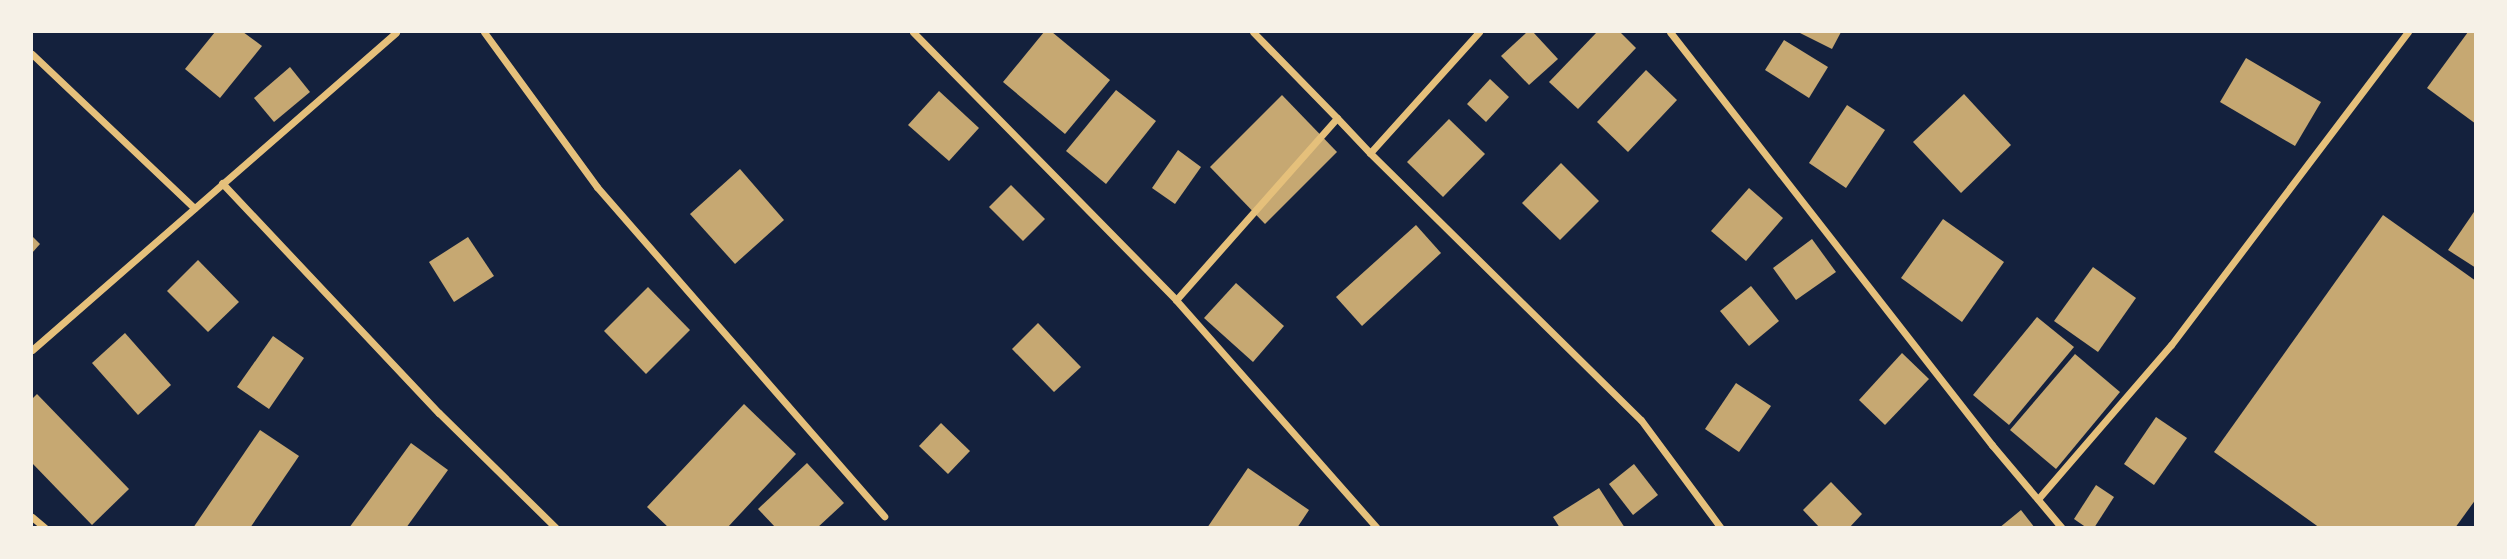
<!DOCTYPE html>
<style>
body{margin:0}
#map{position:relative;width:2507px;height:559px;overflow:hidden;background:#14213d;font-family:Helvetica,sans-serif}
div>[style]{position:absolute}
.building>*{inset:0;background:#c6a872}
.minor>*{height:7px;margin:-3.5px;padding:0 3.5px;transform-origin:3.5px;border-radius:3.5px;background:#e5c07b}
span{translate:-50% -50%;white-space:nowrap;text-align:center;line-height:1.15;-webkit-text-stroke:5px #f6f1e7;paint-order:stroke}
.frame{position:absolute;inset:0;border:33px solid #f6f1e7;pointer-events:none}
</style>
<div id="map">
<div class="building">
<div style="clip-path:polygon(215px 32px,243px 32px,262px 46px,220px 98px,185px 69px)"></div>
<div style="clip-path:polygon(1044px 32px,1052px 32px,1110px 80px,1065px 134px,1003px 82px)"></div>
<div style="clip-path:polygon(1527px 32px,1533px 32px,1558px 59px,1529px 85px,1501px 56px)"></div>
<div style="clip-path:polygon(1597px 32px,1620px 32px,1636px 48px,1578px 109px,1549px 82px)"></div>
<div style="clip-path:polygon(1798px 32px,1841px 32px,1832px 49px)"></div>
<div style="clip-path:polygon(2468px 32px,2476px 32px,2476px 124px,2427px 88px)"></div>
<div style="clip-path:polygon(1784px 40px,1828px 67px,1809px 98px,1765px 70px)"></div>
<div style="clip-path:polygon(2246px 58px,2321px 102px,2295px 146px,2220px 102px)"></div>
<div style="clip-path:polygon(290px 67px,310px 92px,274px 122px,254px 98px)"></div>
<div style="clip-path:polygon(1646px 70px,1677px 100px,1628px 152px,1597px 122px)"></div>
<div style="clip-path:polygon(1490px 79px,1509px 97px,1486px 122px,1467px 104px)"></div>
<div style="clip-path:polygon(1116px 90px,1156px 121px,1106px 184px,1066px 151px)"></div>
<div style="clip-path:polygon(939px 91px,979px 128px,949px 161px,908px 125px)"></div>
<div style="clip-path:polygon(1964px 94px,2011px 145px,1961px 193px,1913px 142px)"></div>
<div style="clip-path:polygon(1282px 95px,1337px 152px,1265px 224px,1210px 167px)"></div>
<div style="clip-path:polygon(1847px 105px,1885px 130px,1846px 188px,1809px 163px)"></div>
<div style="clip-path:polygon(1449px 119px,1485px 154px,1443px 197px,1407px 162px)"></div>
<div style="clip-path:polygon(1178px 150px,1201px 167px,1175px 204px,1152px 188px)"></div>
<div style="clip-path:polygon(1561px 163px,1599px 201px,1560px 240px,1522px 203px)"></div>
<div style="clip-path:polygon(740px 169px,784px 220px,735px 264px,690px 214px)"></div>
<div style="clip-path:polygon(1011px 185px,1045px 219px,1023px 241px,989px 207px)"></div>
<div style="clip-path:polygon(1749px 188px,1783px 218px,1746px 261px,1711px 231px)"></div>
<div style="clip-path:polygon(2476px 209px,2476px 268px,2448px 250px)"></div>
<div style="clip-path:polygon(2383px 215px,2476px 281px,2476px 499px,2455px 528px,2320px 528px,2214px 452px)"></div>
<div style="clip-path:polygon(1943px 219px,2004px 262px,1962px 322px,1901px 278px)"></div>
<div style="clip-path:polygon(1416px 225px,1441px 253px,1362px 326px,1336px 297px)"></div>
<div style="clip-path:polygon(32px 236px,40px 244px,32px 253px)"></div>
<div style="clip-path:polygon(468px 237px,494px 276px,454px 302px,429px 262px)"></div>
<div style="clip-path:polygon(1812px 239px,1836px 272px,1796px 300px,1773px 268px)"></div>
<div style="clip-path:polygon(198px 260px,239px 302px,208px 332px,167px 291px)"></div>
<div style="clip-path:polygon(2093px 267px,2136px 298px,2098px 352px,2054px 321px)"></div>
<div style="clip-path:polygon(1236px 283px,1284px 326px,1253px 362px,1204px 318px)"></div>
<div style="clip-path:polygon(1751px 286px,1779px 321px,1749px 346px,1720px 311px)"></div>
<div style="clip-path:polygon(648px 287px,690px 330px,646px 374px,604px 331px)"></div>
<div style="clip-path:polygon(2037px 317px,2074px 347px,2009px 425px,1973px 395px)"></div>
<div style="clip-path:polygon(1038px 323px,1081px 367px,1054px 392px,1012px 349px)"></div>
<div style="clip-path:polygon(125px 333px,171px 385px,138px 415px,92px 363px)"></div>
<div style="clip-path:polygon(273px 336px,304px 358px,269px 409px,237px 387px)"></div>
<div style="clip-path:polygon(1902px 353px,1929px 379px,1885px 425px,1859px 400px)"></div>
<div style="clip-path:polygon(2075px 354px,2120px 392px,2056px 469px,2010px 430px)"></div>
<div style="clip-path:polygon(1736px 383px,1771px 406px,1739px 452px,1705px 429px)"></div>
<div style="clip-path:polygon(37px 394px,129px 489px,92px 525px,32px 463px,32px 399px)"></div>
<div style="clip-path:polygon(744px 404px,796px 454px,727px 528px,669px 528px,647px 507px)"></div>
<div style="clip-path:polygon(2156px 417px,2187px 438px,2154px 485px,2124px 464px)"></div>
<div style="clip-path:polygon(941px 423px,970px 451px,948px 474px,919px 446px)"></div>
<div style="clip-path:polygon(260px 430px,299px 456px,250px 528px,193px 528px)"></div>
<div style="clip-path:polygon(411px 443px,448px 470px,406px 528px,349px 528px)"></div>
<div style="clip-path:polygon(807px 463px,844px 503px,817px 528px,776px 528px,758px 509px)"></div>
<div style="clip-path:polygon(1634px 464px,1658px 495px,1633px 515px,1609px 484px)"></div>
<div style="clip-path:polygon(1248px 468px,1309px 510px,1297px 528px,1207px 528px)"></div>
<div style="clip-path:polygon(1831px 482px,1862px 514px,1849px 528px,1820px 528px,1803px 510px)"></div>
<div style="clip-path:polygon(2096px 485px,2114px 497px,2094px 528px,2087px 528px,2074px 519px)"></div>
<div style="clip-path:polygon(1599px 488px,1625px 528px,1560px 528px,1553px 517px)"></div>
<div style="clip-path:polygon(2021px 510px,2035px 528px,1999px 528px)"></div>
</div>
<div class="minor">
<div style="left:484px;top:32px;width:192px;rotate:53.9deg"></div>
<div style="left:597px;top:187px;width:437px;rotate:48.9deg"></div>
<div style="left:913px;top:32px;width:375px;rotate:45.5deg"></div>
<div style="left:1176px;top:300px;width:243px;rotate:-48.5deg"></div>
<div style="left:1337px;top:118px;width:120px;rotate:-134.3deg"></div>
<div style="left:1670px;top:32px;width:524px;rotate:52.06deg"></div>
<div style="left:1992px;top:445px;width:109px;rotate:49.9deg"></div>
<div style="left:32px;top:54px;width:224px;rotate:43.5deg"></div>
<div style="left:1337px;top:118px;width:48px;rotate:46.7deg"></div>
<div style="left:1370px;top:153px;width:163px;rotate:-48deg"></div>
<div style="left:1370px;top:153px;width:380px;rotate:44.6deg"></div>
<div style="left:1641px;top:420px;width:134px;rotate:53.5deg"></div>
<div style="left:222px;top:183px;width:316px;rotate:46.7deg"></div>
<div style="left:439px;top:413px;width:164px;rotate:44.5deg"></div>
<div style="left:1176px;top:300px;width:304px;rotate:48.6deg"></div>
<div style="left:32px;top:350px;width:483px;rotate:-41.1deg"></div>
<div style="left:2038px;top:499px;width:203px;rotate:-49.2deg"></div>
<div style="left:2171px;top:345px;width:393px;rotate:-52.9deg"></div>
<div style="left:32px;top:517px;width:17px;rotate:40deg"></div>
</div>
<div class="frame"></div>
</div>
